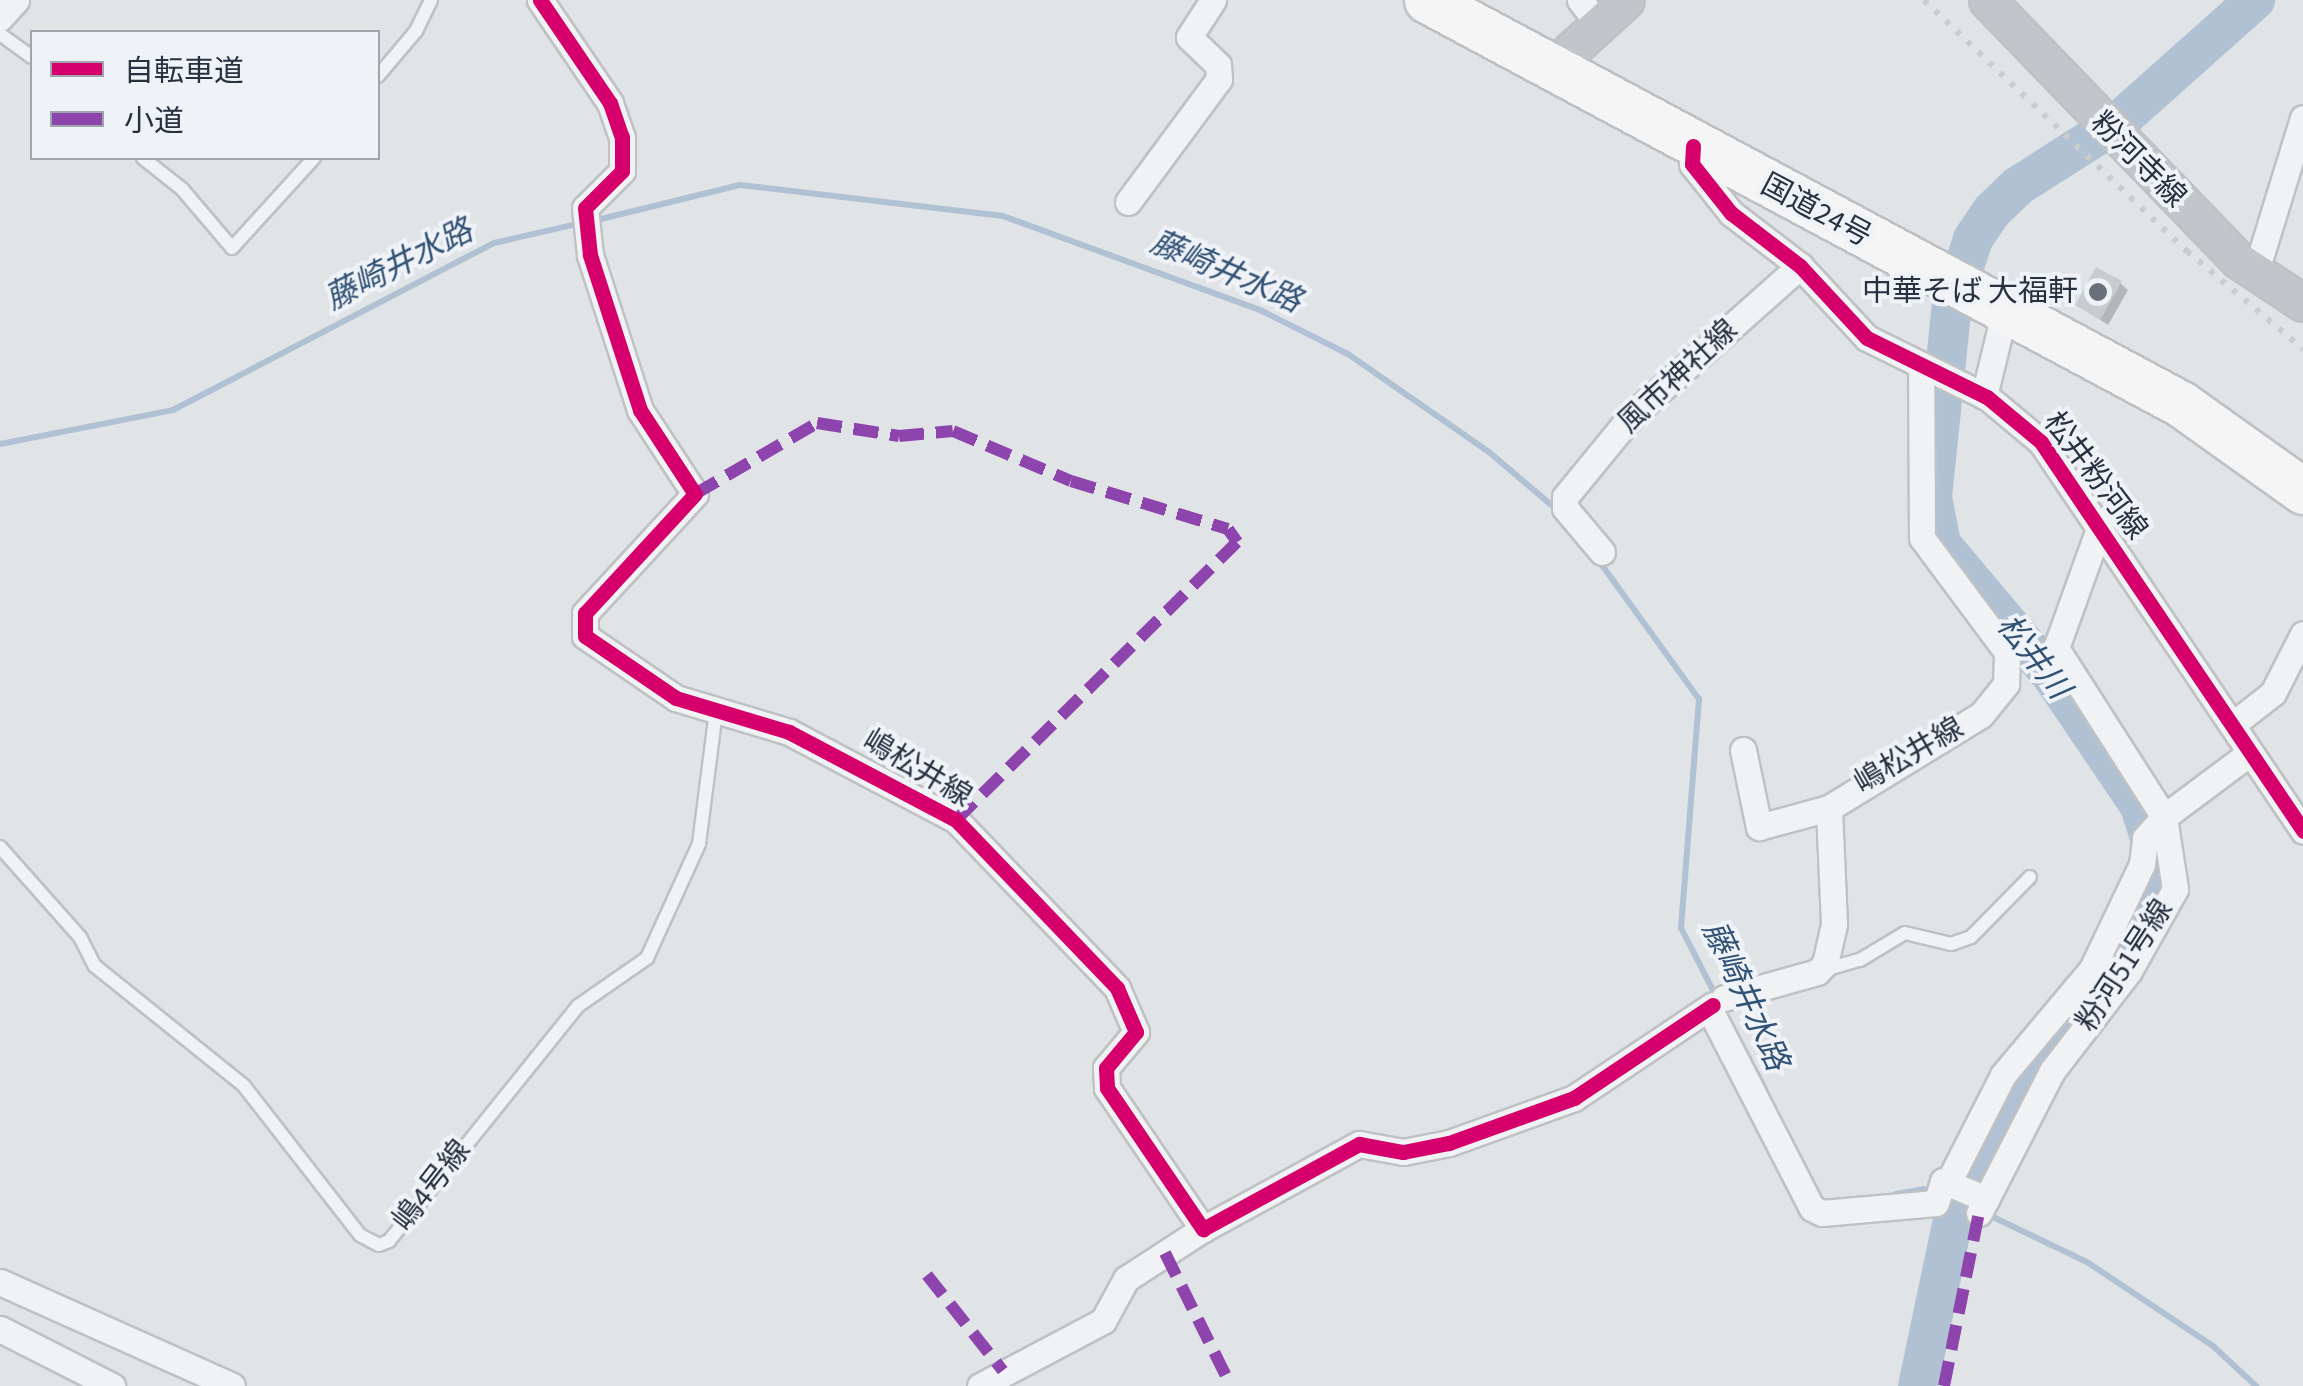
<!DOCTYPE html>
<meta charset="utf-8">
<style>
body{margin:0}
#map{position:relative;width:2303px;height:1386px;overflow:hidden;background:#e1e4e7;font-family:"Source Sans 3","Noto Sans JP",sans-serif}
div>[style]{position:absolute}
.shadow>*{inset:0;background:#0003}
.stream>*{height:6px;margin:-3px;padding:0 3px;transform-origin:3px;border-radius:3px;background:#afc1d3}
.river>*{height:40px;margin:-20px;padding:0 20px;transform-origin:20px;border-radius:20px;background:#afc1d3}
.building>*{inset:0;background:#c9cccf}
.roads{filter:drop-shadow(2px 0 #bfc2c5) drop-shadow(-2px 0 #bfc2c5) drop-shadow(0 2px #bfc2c5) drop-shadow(0 -2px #bfc2c5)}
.lane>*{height:12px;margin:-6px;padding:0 6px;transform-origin:6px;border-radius:6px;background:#f1f2f3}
.street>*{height:25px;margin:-12.5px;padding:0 12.5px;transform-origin:12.5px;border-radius:12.5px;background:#f1f2f3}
.secondary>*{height:35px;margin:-17.5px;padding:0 17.5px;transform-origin:17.5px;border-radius:17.5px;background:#c2c5c9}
.highway>*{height:45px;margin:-22.5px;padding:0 22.5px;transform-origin:22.5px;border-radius:22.5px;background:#f5f5f6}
.rail>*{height:6px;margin-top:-3px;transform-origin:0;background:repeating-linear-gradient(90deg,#caccce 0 5px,transparent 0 15px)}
.quiet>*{height:12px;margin-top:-6px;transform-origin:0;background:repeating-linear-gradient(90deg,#8e44ad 0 25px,transparent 0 37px)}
.cycleway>*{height:15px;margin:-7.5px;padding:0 7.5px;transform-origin:7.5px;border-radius:7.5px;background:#d6006c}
.dots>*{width:28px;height:28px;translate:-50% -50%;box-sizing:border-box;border:5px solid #eff2f6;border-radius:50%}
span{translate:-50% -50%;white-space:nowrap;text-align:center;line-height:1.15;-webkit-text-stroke:8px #eff2f6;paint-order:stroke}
.street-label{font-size:30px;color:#283140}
.poi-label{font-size:30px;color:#283140}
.right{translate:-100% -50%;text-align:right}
.water-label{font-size:32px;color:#315175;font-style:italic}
.legend{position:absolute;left:30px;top:30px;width:350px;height:130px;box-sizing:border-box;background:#eff2f6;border:2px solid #9fa5ad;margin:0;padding:12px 18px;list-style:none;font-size:30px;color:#283140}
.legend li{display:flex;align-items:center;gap:20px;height:50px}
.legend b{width:50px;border:2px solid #9fa5ad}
</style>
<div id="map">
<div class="shadow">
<div style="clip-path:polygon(2120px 283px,2128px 290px,2108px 325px,2078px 305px)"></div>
</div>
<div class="stream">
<div style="left:593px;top:221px;width:151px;rotate:-13.8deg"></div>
<div style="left:740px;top:185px;width:265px;rotate:6.7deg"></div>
<div style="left:1003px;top:216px;width:276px;rotate:20.1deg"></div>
<div style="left:1262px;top:311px;width:96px;rotate:26.6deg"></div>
<div style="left:1348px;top:354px;width:172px;rotate:34.8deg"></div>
<div style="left:1489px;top:452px;width:88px;rotate:40.4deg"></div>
<div style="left:0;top:444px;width:176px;rotate:-11.1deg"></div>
<div style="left:173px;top:410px;width:362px;rotate:-27.5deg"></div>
<div style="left:494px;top:243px;width:89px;rotate:-12.9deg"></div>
<div style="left:1599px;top:561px;width:170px;rotate:54.1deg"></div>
<div style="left:1699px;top:699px;width:230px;rotate:94.5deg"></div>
<div style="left:1681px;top:928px;width:76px;rotate:62.8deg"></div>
<div style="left:1724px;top:1011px;width:88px;rotate:62.3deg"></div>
<div style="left:1896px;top:1194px;width:28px;rotate:-10deg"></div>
<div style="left:1993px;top:1217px;width:104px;rotate:25.6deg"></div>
<div style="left:2087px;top:1262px;width:151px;rotate:33.7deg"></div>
<div style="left:2213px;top:1346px;width:59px;rotate:42.9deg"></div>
</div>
<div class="river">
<div style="left:1918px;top:1386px;width:208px;rotate:-78.1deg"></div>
<div style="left:1961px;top:1182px;width:106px;rotate:-60.5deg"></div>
<div style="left:2013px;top:1090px;width:195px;rotate:-53.8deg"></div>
<div style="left:2128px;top:933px;width:79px;rotate:-68.3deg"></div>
<div style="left:2157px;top:860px;width:57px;rotate:-107.5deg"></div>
<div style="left:2140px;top:806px;width:157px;rotate:-124.1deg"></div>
<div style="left:2052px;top:676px;width:172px;rotate:-130.1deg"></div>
<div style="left:1941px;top:544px;width:48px;rotate:-100.8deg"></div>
<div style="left:1932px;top:497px;width:194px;rotate:-84.1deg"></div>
<div style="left:1952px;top:304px;width:68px;rotate:-72.1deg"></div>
<div style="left:1973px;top:239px;width:34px;rotate:-56deg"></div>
<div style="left:1992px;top:211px;width:36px;rotate:-44deg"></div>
<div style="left:2018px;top:186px;width:117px;rotate:-32.5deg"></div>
<div style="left:2117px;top:123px;width:185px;rotate:-41.7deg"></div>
</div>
<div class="building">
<div style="clip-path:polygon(2096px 267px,2122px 281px,2100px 320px,2075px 305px)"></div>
</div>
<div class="roads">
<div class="lane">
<div style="left:0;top:34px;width:39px;rotate:36deg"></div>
<div style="left:378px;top:76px;width:59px;rotate:-49.8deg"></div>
<div style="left:416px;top:31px;width:34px;rotate:-64deg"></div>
<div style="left:143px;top:158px;width:50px;rotate:38.5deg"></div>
<div style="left:182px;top:189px;width:77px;rotate:49.7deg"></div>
<div style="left:232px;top:248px;width:122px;rotate:-47.7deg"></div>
<div style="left:0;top:847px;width:120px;rotate:48.4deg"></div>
<div style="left:80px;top:937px;width:33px;rotate:63deg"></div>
<div style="left:95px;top:966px;width:191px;rotate:38.8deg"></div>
<div style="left:244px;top:1086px;width:189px;rotate:52.1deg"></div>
<div style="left:360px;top:1235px;width:21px;rotate:28deg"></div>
<div style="left:379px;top:1245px;width:11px;rotate:-22deg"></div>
<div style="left:389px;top:1241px;width:302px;rotate:-51.2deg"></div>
<div style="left:578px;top:1006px;width:84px;rotate:-34.8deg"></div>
<div style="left:647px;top:958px;width:125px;rotate:-65.5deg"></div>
<div style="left:699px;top:844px;width:134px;rotate:-82.7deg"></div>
<div style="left:1824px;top:970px;width:37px;rotate:-16deg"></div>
<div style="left:1860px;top:960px;width:52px;rotate:-31deg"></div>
<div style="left:1905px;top:933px;width:47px;rotate:13.4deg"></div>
<div style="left:1951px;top:944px;width:21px;rotate:-19deg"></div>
<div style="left:1971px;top:937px;width:84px;rotate:-45.5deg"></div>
</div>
<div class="street">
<div style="left:540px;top:0;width:125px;rotate:55.8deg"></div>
<div style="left:610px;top:103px;width:36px;rotate:71deg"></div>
<div style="left:622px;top:137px;width:34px;rotate:90deg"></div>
<div style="left:622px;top:171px;width:52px;rotate:135deg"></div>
<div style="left:585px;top:208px;width:47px;rotate:83.9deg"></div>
<div style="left:590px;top:255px;width:163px;rotate:72.1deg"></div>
<div style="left:640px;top:410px;width:100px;rotate:56.8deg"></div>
<div style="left:695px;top:494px;width:162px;rotate:132.7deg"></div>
<div style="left:585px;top:613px;width:23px;rotate:90deg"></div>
<div style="left:585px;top:636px;width:110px;rotate:34.3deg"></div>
<div style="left:676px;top:698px;width:118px;rotate:16.7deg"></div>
<div style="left:789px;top:732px;width:189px;rotate:27.8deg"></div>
<div style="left:956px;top:820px;width:233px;rotate:46.2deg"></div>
<div style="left:1117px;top:988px;width:48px;rotate:66.6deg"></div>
<div style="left:1136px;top:1032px;width:47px;rotate:129.8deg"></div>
<div style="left:1106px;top:1068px;width:20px;rotate:87deg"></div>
<div style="left:1107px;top:1088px;width:171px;rotate:55.8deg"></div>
<div style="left:1203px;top:1229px;width:178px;rotate:-28.6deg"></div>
<div style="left:1359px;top:1144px;width:45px;rotate:10.3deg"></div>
<div style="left:1403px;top:1152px;width:47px;rotate:-11.1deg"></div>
<div style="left:1449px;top:1143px;width:133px;rotate:-19.8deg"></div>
<div style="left:1574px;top:1098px;width:167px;rotate:-33.8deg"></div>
<div style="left:1580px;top:0;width:30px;rotate:53deg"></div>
<div style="left:0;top:18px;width:24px;rotate:-48deg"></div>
<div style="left:1693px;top:146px;width:18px;rotate:93deg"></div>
<div style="left:1692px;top:164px;width:63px;rotate:51.5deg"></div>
<div style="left:1731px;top:213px;width:87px;rotate:37.5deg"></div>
<div style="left:1800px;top:266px;width:98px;rotate:47.1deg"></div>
<div style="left:1867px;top:338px;width:134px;rotate:26.2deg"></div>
<div style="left:1987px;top:397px;width:70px;rotate:39.8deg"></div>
<div style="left:2041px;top:442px;width:469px;rotate:56deg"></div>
<div style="left:1128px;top:202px;width:153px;rotate:-53.5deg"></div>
<div style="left:1219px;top:79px;width:14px;rotate:-94deg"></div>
<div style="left:1218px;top:65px;width:40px;rotate:-136deg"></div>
<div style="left:1189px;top:37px;width:44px;rotate:-57deg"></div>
<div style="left:2255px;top:274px;width:163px;rotate:-72.9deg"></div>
<div style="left:1984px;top:396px;width:89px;rotate:-76.3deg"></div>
<div style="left:1602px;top:552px;width:57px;rotate:-130.1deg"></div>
<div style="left:1565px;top:508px;width:11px;rotate:-90deg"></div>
<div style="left:1565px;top:497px;width:106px;rotate:-50.7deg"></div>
<div style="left:1632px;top:415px;width:225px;rotate:-41.6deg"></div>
<div style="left:2232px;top:725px;width:52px;rotate:-38deg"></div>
<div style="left:2273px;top:693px;width:66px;rotate:-63deg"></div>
<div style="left:1743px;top:750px;width:79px;rotate:78.3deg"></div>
<div style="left:1759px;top:827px;width:73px;rotate:-15.2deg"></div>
<div style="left:1724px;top:998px;width:97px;rotate:-15.6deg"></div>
<div style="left:1817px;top:972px;width:11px;rotate:-45deg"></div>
<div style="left:1825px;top:964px;width:41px;rotate:-77.3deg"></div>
<div style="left:1834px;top:924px;width:116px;rotate:-92.5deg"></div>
<div style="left:1829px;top:808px;width:178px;rotate:-31.5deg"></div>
<div style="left:1981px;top:715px;width:40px;rotate:-51deg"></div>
<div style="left:2006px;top:684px;width:32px;rotate:-88deg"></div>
<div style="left:2007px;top:652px;width:142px;rotate:-126.7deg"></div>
<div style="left:1922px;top:538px;width:170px;rotate:-90.3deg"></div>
<div style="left:1709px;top:1008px;width:225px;rotate:62.8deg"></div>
<div style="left:1812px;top:1208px;width:11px;rotate:27deg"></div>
<div style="left:1822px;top:1213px;width:114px;rotate:-5deg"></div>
<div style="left:1936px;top:1203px;width:23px;rotate:-72deg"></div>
<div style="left:1943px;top:1181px;width:47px;rotate:22.7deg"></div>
<div style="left:1948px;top:1183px;width:121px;rotate:-63deg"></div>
<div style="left:2003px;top:1075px;width:138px;rotate:-50deg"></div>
<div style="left:2092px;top:969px;width:116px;rotate:-64.5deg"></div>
<div style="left:2142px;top:864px;width:26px;rotate:-83deg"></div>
<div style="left:2145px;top:838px;width:28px;rotate:-48deg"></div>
<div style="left:2164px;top:817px;width:201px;rotate:-122.6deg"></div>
<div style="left:2056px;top:648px;width:133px;rotate:-70.2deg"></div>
<div style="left:1979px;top:1213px;width:160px;rotate:-62.8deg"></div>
<div style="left:2052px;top:1071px;width:126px;rotate:-52.4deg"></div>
<div style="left:2129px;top:971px;width:94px;rotate:-60.7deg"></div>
<div style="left:2175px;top:889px;width:73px;rotate:-98.7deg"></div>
<div style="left:2164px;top:817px;width:107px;rotate:-36.7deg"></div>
<div style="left:0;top:1282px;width:254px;rotate:24.1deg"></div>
<div style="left:0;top:1329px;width:126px;rotate:27deg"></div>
<div style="left:980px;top:1386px;width:139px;rotate:-27.9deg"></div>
<div style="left:1103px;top:1321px;width:48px;rotate:-61.3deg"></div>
<div style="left:1126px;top:1279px;width:92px;rotate:-33deg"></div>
</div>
<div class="secondary">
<div style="left:1987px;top:0;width:361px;rotate:46deg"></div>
<div style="left:2238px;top:260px;width:78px;rotate:33.5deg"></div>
<div style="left:1562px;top:69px;width:21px;rotate:-65deg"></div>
<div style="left:1571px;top:50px;width:74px;rotate:-42.3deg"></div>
</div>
<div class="highway">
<div style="left:1427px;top:0;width:855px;rotate:28.18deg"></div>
<div style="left:2181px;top:404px;width:150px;rotate:35.5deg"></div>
</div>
</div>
<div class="rail">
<div style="left:1924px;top:0;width:364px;rotate:43.7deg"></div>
<div style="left:2187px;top:251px;width:152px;rotate:40.2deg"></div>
</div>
<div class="quiet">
<div style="left:695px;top:494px;width:141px;rotate:-30.2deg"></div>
<div style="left:817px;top:423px;width:83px;rotate:9deg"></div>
<div style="left:899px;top:436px;width:54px;rotate:-5.3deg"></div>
<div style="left:953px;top:431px;width:128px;rotate:23deg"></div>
<div style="left:1071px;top:481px;width:164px;rotate:17deg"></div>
<div style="left:1228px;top:529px;width:16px;rotate:55deg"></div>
<div style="left:1237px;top:542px;width:395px;rotate:135.3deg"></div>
<div style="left:1165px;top:1253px;width:148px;rotate:63.6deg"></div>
<div style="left:927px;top:1275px;width:122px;rotate:51.6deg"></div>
<div style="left:1944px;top:1386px;width:177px;rotate:-78.6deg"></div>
</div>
<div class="cycleway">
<div style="left:540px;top:0;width:125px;rotate:55.8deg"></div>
<div style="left:610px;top:103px;width:36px;rotate:71deg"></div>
<div style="left:622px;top:137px;width:34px;rotate:90deg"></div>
<div style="left:622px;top:171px;width:52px;rotate:135deg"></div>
<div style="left:585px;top:208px;width:47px;rotate:83.9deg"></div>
<div style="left:590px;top:255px;width:163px;rotate:72.1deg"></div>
<div style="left:640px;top:410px;width:100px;rotate:56.8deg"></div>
<div style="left:695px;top:494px;width:162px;rotate:132.7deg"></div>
<div style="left:585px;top:613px;width:23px;rotate:90deg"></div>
<div style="left:585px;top:636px;width:110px;rotate:34.3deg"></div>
<div style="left:676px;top:698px;width:118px;rotate:16.7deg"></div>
<div style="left:789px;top:732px;width:189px;rotate:27.8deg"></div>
<div style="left:956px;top:820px;width:233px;rotate:46.2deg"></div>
<div style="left:1117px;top:988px;width:48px;rotate:66.6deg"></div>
<div style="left:1136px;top:1032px;width:47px;rotate:129.8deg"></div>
<div style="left:1106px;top:1068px;width:20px;rotate:87deg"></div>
<div style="left:1107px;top:1088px;width:171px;rotate:55.8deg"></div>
<div style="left:1203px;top:1229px;width:178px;rotate:-28.6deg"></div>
<div style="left:1359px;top:1144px;width:45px;rotate:10.3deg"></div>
<div style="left:1403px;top:1152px;width:47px;rotate:-11.1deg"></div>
<div style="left:1449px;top:1143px;width:133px;rotate:-19.8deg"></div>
<div style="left:1574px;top:1098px;width:167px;rotate:-33.8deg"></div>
<div style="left:1693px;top:146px;width:18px;rotate:93deg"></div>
<div style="left:1692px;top:164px;width:63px;rotate:51.5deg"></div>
<div style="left:1731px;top:213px;width:87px;rotate:37.5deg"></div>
<div style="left:1800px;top:266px;width:98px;rotate:47.1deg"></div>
<div style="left:1867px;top:338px;width:134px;rotate:26.2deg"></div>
<div style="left:1987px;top:397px;width:70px;rotate:39.8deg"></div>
<div style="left:2041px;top:442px;width:469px;rotate:56deg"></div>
</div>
<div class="dots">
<div style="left:2098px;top:292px;background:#69707a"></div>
</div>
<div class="street-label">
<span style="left:2138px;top:160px;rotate:45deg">粉河寺線</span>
<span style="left:1816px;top:211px;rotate:28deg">国道24号</span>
<span style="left:1678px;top:377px;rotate:-43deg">風市神社線</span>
<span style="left:2095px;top:476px;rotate:53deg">松井粉河線</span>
<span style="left:1909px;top:756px;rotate:-30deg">嶋松井線</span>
<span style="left:917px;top:769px;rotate:31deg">嶋松井線</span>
<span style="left:2125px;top:966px;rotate:-57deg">粉河51号線</span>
<span style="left:432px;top:1186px;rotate:-52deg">嶋4号線</span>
</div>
<div class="poi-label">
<span class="right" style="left:2078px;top:292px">中華そば 大福軒</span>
</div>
<div class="water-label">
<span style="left:399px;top:265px;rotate:-27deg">藤崎井水路</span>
<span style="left:1226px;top:272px;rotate:23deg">藤崎井水路</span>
<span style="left:2033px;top:657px;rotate:52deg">松井川</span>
<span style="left:1745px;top:996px;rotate:65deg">藤崎井水路</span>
</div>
<ul class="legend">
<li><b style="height:12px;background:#d6006c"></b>自転車道</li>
<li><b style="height:12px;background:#8e44ad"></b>小道</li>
</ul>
</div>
